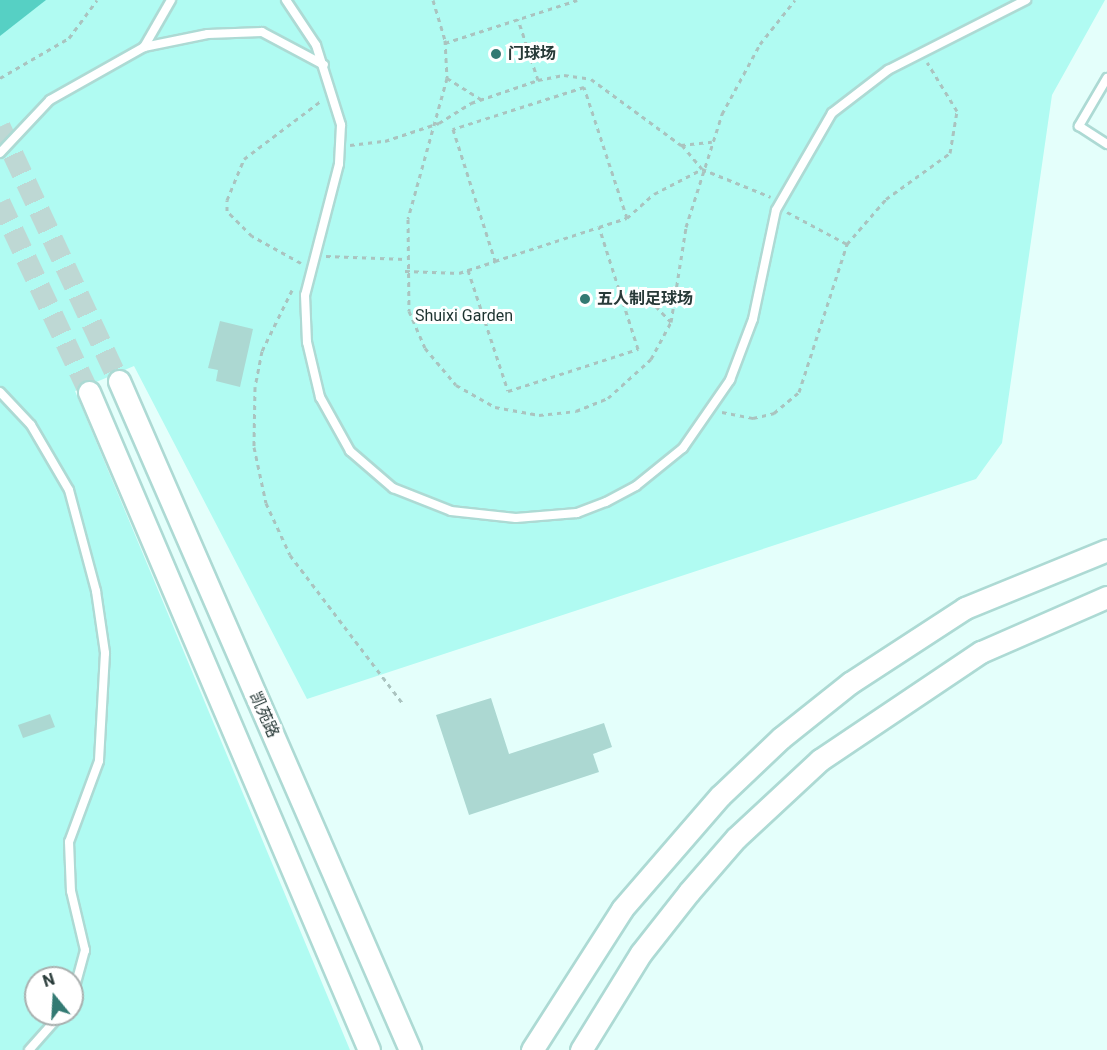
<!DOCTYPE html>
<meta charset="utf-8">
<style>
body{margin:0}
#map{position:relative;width:1107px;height:1050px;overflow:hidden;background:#e4fffb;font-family:Roboto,"Noto Sans SC",sans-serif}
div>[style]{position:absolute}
.green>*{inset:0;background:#b0fbf2}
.water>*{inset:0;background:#56d0c4}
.building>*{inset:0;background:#acd8d2}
.secondary-tunnel>*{height:21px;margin-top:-10.5px;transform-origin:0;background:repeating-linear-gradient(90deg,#bed8d4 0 21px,transparent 0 31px)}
.path>*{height:3px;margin-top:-1.5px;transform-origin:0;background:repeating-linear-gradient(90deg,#aac3bf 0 4.5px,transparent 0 9px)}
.roads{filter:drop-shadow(2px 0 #addad4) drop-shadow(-2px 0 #addad4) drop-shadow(0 2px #addad4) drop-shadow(0 -2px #addad4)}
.lane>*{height:8px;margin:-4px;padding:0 4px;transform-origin:4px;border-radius:4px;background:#fff}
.secondary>*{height:21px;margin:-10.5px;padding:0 10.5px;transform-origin:10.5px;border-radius:10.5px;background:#fff}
.dots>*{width:16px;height:16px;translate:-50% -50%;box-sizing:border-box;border:3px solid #fff;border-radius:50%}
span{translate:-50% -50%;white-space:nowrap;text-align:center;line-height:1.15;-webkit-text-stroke:6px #fff;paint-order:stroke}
.poi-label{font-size:16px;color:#283a38;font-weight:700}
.left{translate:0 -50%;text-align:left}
.park-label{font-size:16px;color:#1d3330}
.street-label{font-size:16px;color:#283a38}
.north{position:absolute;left:24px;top:966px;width:60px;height:60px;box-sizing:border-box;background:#fff;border:2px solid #a9b0af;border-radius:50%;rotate:342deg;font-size:16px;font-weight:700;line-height:24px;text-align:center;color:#283a38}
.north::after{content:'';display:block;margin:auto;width:21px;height:27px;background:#337a73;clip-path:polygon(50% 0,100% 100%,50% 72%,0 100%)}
</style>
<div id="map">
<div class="green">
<div style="clip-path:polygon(evenodd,0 0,1105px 0,1052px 95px,1002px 443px,976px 479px,307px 699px,134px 366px,75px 391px,350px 1050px,0 1050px,0 0,36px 978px,72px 978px,72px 1014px,36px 1014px,36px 978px)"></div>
</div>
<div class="water">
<div style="clip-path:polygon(0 0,46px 0,0 36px)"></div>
</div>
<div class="building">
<div style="clip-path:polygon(220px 321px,253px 329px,240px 387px,216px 381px,218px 370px,208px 368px)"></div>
<div style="clip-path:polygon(491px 698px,509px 754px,604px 723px,612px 747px,593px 754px,599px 772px,469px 815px,436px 715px)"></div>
<div style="clip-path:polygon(50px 714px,55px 727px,23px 738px,18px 725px)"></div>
</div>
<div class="secondary-tunnel">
<div style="left:0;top:126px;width:281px;rotate:65deg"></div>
<div style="left:0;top:202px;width:210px;rotate:64.9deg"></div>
</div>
<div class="path">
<div style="left:433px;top:0;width:42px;rotate:73.3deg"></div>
<div style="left:445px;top:40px;width:38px;rotate:87deg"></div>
<div style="left:447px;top:78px;width:146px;rotate:105.5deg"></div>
<div style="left:408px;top:219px;width:92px;rotate:89.4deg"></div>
<div style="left:409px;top:311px;width:40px;rotate:66.6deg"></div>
<div style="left:425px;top:348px;width:48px;rotate:50deg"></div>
<div style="left:456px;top:385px;width:45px;rotate:29.4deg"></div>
<div style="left:495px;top:407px;width:45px;rotate:10.3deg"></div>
<div style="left:539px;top:415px;width:37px;rotate:-6deg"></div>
<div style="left:576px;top:411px;width:35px;rotate:-22deg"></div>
<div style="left:608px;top:398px;width:58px;rotate:-42.2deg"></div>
<div style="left:651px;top:359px;width:42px;rotate:-61.6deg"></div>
<div style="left:671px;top:322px;width:96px;rotate:-81deg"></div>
<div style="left:686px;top:227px;width:119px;rotate:-72.3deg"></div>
<div style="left:722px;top:114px;width:80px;rotate:-61.5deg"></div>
<div style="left:760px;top:44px;width:56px;rotate:-51.5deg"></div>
<div style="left:445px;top:43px;width:139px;rotate:-18deg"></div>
<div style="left:0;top:78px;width:80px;rotate:-30.1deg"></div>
<div style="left:69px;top:38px;width:47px;rotate:-53.6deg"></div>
<div style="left:447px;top:78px;width:40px;rotate:32deg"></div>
<div style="left:538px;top:80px;width:26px;rotate:-11deg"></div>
<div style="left:564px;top:75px;width:27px;rotate:8deg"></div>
<div style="left:591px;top:79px;width:112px;rotate:36.3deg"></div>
<div style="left:681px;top:145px;width:31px;rotate:-6deg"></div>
<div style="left:350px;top:145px;width:35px;rotate:-7deg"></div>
<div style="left:385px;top:141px;width:57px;rotate:-18.4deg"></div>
<div style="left:439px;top:123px;width:38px;rotate:-32deg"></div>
<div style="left:471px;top:103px;width:71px;rotate:-18.9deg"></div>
<div style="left:538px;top:80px;width:64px;rotate:-108.2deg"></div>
<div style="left:682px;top:145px;width:31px;rotate:50deg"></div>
<div style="left:787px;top:212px;width:68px;rotate:28.1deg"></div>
<div style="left:627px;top:218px;width:36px;rotate:-42deg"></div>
<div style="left:654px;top:194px;width:54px;rotate:-27.5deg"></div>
<div style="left:702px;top:169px;width:74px;rotate:22.1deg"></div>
<div style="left:326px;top:256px;width:79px;rotate:2.2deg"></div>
<div style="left:301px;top:263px;width:56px;rotate:-151.1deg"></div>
<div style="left:252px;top:236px;width:35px;rotate:-135deg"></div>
<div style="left:227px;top:211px;width:11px;rotate:-90deg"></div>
<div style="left:227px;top:200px;width:44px;rotate:-67.5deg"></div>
<div style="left:244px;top:159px;width:98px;rotate:-37.1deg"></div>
<div style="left:468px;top:270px;width:127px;rotate:71.7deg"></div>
<div style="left:508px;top:391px;width:137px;rotate:-17.9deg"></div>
<div style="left:638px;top:349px;width:128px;rotate:-107.7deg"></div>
<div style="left:405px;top:271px;width:54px;rotate:2.1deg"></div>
<div style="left:459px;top:273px;width:38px;rotate:-18deg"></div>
<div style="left:495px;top:261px;width:109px;rotate:-18.1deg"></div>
<div style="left:599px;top:227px;width:29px;rotate:-18deg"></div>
<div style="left:627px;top:218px;width:138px;rotate:-108.2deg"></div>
<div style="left:584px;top:87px;width:138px;rotate:162.2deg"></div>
<div style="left:453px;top:129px;width:139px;rotate:72.3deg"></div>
<div style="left:292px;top:290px;width:68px;rotate:116.2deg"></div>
<div style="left:262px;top:351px;width:37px;rotate:101deg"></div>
<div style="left:255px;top:387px;width:60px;rotate:91deg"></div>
<div style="left:254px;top:447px;width:57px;rotate:77.9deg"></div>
<div style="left:266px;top:503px;width:57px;rotate:65.2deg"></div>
<div style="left:290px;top:555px;width:187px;rotate:52.8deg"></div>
<div style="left:620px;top:293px;width:23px"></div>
<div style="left:643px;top:293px;width:40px;rotate:46deg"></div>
<div style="left:722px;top:412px;width:32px;rotate:11deg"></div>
<div style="left:753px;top:418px;width:22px;rotate:-13deg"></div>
<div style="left:774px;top:413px;width:33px;rotate:-40deg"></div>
<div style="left:799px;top:392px;width:156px;rotate:-72deg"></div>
<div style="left:847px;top:244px;width:60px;rotate:-49.1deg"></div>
<div style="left:886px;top:199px;width:79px;rotate:-35.7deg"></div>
<div style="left:950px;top:153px;width:43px;rotate:-80.5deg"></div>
<div style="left:957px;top:111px;width:57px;rotate:-121.5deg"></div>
</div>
<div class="roads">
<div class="lane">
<div style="left:286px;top:0;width:54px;rotate:56.3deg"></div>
<div style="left:316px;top:45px;width:84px;rotate:72.6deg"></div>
<div style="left:341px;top:125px;width:39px;rotate:93deg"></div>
<div style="left:339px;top:164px;width:135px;rotate:104.5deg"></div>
<div style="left:305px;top:295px;width:47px;rotate:87.6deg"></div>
<div style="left:307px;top:342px;width:57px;rotate:76.7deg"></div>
<div style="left:320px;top:397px;width:62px;rotate:60.9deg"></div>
<div style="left:350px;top:451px;width:57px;rotate:40.7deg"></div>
<div style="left:393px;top:488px;width:62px;rotate:21.6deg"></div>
<div style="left:451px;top:511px;width:65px;rotate:6.1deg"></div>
<div style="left:516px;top:518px;width:61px;rotate:-4.7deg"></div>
<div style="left:577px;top:513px;width:31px;rotate:-21deg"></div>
<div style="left:606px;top:502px;width:34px;rotate:-28deg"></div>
<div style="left:636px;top:486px;width:60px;rotate:-39deg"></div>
<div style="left:683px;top:448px;width:83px;rotate:-55.3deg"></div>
<div style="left:730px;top:380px;width:65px;rotate:-69.3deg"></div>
<div style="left:753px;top:319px;width:111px;rotate:-78.1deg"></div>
<div style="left:776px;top:210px;width:112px;rotate:-60deg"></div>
<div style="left:832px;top:113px;width:71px;rotate:-37.5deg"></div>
<div style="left:888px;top:70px;width:155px;rotate:-26.9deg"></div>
<div style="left:144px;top:47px;width:54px;rotate:-60.1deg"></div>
<div style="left:1107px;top:78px;width:56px;rotate:120.3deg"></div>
<div style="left:1079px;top:126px;width:33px;rotate:33deg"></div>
<div style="left:0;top:153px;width:73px;rotate:-46.7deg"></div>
<div style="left:50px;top:100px;width:108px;rotate:-29.4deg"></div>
<div style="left:144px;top:47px;width:65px;rotate:-11.5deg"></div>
<div style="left:208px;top:34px;width:54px;rotate:-2.1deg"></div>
<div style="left:262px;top:32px;width:70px;rotate:28deg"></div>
<div style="left:0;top:392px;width:45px;rotate:46.8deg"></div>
<div style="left:31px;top:425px;width:75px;rotate:59.7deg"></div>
<div style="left:69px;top:490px;width:105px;rotate:75deg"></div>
<div style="left:96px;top:591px;width:63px;rotate:81.7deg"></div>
<div style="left:105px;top:653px;width:108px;rotate:93.2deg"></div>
<div style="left:99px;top:761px;width:86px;rotate:110.3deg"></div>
<div style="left:69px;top:842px;width:49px;rotate:87.7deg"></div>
<div style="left:71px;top:891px;width:61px;rotate:76.7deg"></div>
<div style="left:85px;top:950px;width:50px;rotate:105.2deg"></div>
<div style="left:29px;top:1050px;width:48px;rotate:-48.4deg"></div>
</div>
<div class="secondary">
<div style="left:119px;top:381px;width:730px;rotate:66.49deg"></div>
<div style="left:89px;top:392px;width:715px;rotate:66.95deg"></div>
<div style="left:532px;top:1050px;width:167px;rotate:-57.4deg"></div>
<div style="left:622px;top:909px;width:150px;rotate:-49.1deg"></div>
<div style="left:720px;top:796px;width:84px;rotate:-43.6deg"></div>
<div style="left:781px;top:738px;width:88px;rotate:-38.6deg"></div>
<div style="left:850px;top:683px;width:137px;rotate:-33.1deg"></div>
<div style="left:965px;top:608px;width:153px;rotate:-22.2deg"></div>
<div style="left:581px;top:1050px;width:114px;rotate:-58.3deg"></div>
<div style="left:641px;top:953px;width:78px;rotate:-51.8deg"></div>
<div style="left:689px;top:892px;width:72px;rotate:-49deg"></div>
<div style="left:736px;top:838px;width:115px;rotate:-42.9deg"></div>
<div style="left:820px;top:760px;width:194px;rotate:-33.9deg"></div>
<div style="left:981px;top:652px;width:137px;rotate:-23.6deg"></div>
</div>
</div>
<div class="dots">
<div style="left:496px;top:54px;background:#337a73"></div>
<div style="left:585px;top:299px;background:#337a73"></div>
</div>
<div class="poi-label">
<span class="left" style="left:508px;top:54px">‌门球场‌</span>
<span class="left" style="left:597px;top:299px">五人制足球场</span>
</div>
<div class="park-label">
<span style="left:464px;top:316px">Shuixi Garden</span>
</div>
<div class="street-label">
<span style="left:264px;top:715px;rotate:66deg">凯苑路</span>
</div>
<div class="north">N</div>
</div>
